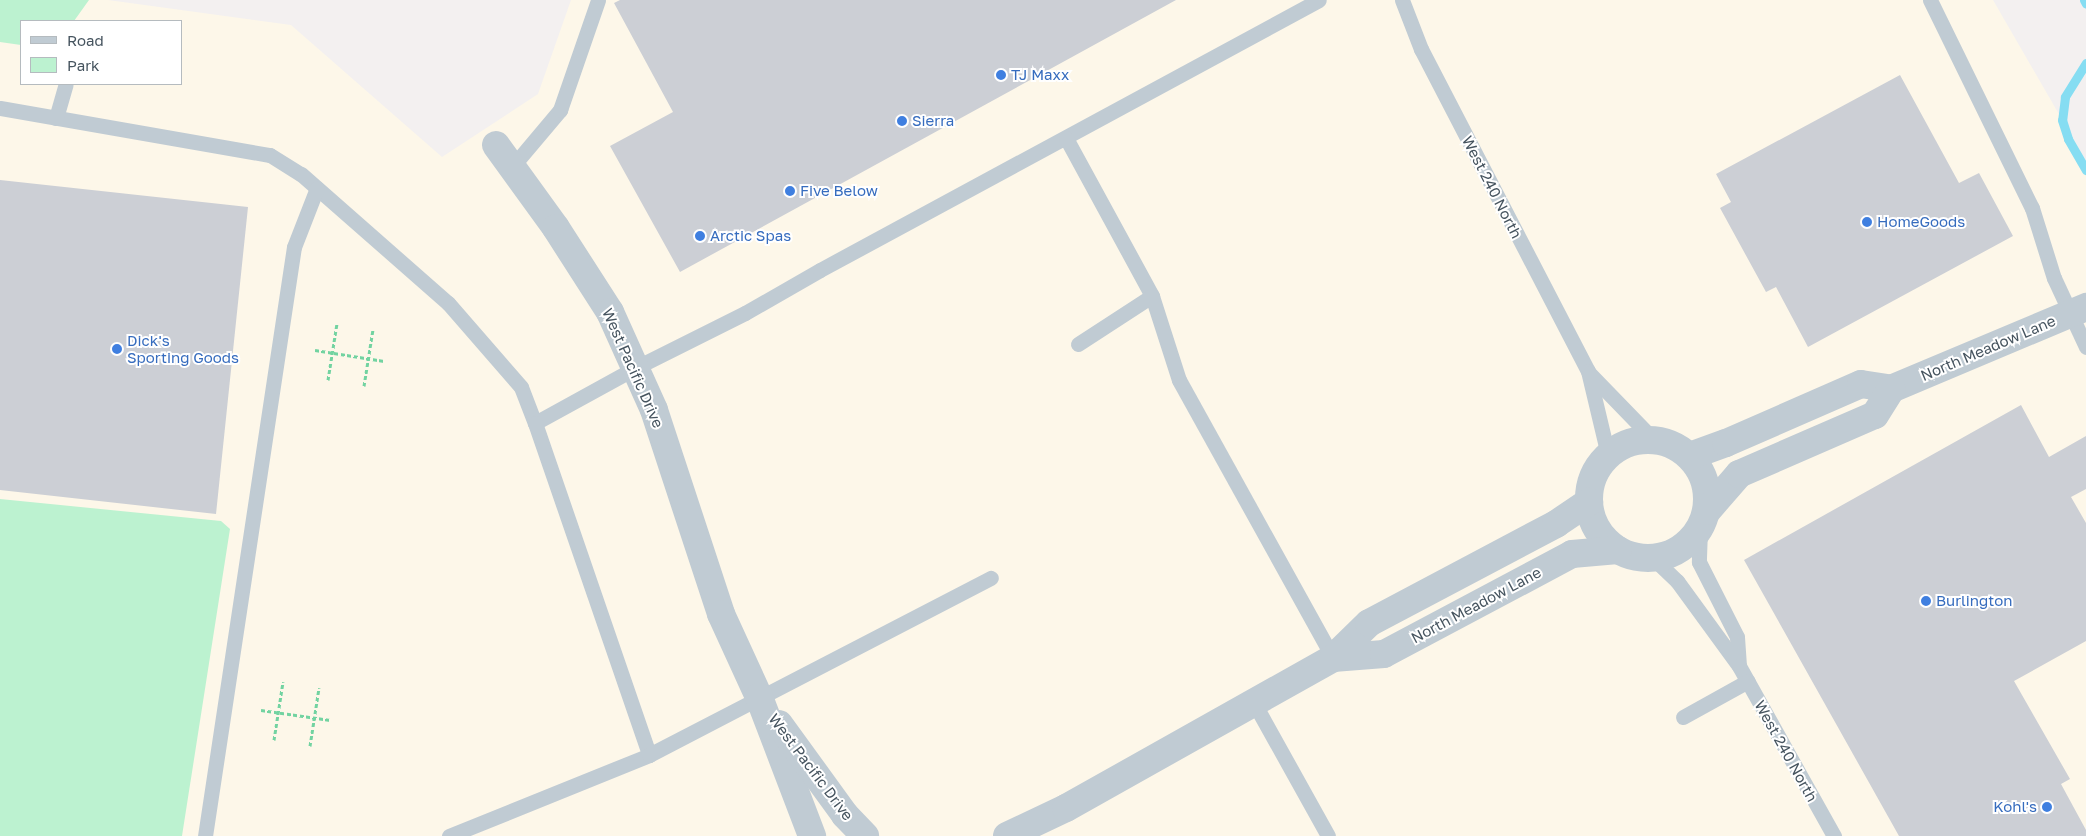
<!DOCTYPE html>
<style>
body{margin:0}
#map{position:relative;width:2086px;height:836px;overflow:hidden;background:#f3f0f0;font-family:"Golos Text",sans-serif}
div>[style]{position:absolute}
.commercial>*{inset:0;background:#fdf7e9}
.green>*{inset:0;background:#bcf2d0}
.stream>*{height:9px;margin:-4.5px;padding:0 4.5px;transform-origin:4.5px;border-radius:4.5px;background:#86ddf2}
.building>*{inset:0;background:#cccfd5}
.path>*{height:3px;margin-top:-1.5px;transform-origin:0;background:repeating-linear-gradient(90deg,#72d3a1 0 4px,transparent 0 6.5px)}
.service>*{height:15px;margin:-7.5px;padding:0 7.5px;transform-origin:7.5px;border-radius:7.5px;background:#c0cbd3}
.minor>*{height:28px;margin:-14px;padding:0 14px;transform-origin:14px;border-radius:14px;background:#c0cbd3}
.tertiary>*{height:28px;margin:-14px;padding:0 14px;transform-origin:14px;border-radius:14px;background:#c0cbd3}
.tertiary>.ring{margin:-14px;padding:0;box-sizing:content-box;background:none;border:28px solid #c0cbd3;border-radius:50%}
.dots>*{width:14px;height:14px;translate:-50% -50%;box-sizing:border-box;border:2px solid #fff;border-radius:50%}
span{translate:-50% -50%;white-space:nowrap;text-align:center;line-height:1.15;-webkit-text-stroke:4px #fff;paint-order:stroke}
.shop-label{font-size:15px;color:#366cbe}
.left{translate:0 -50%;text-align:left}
.right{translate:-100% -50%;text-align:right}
.street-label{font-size:15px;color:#46545f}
.legend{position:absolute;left:20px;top:20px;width:162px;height:65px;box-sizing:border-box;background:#fff;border:1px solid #b5bbbf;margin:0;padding:6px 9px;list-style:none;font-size:15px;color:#46545f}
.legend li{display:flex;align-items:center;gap:10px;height:25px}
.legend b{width:25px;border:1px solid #b5bbbf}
</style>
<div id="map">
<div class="commercial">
<div style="clip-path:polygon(evenodd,0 0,108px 0,291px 25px,442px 157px,538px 94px,571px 0,1993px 0,2086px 161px,2086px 836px,0 836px,0 0,21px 21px,181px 21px,181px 84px,21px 84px,21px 21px)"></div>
</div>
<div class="green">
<div style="clip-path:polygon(0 0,89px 0,74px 21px,21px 21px,21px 45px,0 42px)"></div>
<div style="clip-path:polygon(0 499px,221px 521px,230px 529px,182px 836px,0 836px)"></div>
</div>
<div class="stream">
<div style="left:2084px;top:0;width:4px;rotate:63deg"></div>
<div style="left:2086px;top:63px;width:40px;rotate:122deg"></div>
<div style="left:2065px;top:97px;width:23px;rotate:97deg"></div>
<div style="left:2062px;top:120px;width:20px;rotate:72deg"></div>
<div style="left:2068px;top:139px;width:36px;rotate:60deg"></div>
</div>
<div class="building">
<div style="clip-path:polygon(620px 0,1176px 0,680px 272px,610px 146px,673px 112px,614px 3px)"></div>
<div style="clip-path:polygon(1900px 75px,1959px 183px,1979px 173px,2013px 236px,1808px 347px,1776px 287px,1766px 292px,1720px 208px,1731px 202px,1716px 174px)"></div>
<div style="clip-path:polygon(0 180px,248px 207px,216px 514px,0 490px)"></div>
<div style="clip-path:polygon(2021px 405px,2049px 457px,2086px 436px,2086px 489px,2071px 497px,2086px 523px,2086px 641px,2014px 681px,2070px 779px,2061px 784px,2086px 830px,2086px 836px,1899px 836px,1744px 560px)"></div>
</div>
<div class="path">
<div style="left:315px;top:350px;width:70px;rotate:9.1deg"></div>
<div style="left:328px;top:380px;width:58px;rotate:-81deg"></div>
<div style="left:364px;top:386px;width:58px;rotate:-81deg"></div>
<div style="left:261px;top:710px;width:70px;rotate:8.2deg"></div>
<div style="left:274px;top:740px;width:59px;rotate:-81.2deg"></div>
<div style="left:310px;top:746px;width:59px;rotate:-81.2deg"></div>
</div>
<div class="service">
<div style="left:1402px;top:0;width:53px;rotate:68.8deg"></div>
<div style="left:1421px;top:49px;width:363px;rotate:62.6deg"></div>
<div style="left:1588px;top:371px;width:86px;rotate:76.6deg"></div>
<div style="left:1930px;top:0;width:232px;rotate:63.9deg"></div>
<div style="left:2032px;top:208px;width:73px;rotate:72.6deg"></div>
<div style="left:2054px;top:278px;width:76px;rotate:65.1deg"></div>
<div style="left:0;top:108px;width:274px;rotate:9.9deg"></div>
<div style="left:270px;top:155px;width:36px;rotate:32deg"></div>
<div style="left:301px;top:174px;width:196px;rotate:41.3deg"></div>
<div style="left:448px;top:303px;width:111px;rotate:49deg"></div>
<div style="left:521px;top:387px;width:39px;rotate:69deg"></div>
<div style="left:535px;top:423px;width:114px;rotate:-28.8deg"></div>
<div style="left:635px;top:368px;width:123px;rotate:-26.6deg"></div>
<div style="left:745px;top:313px;width:86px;rotate:-29.8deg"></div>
<div style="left:820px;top:270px;width:567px;rotate:-28.42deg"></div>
<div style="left:56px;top:118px;width:35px;rotate:-74deg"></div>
<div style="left:1066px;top:138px;width:180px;rotate:61.4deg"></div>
<div style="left:1152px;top:296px;width:88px;rotate:72.2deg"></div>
<div style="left:1179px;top:380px;width:318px;rotate:61deg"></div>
<div style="left:512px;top:167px;width:75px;rotate:-49.9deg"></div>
<div style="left:560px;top:110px;width:116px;rotate:-70.9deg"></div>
<div style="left:1078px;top:344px;width:88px;rotate:-33deg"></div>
<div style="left:1589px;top:373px;width:93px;rotate:45.9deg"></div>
<div style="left:535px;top:423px;width:351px;rotate:71deg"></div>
<div style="left:1700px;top:529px;width:33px;rotate:92deg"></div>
<div style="left:1699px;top:562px;width:84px;rotate:63.1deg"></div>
<div style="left:1737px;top:637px;width:27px;rotate:86deg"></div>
<div style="left:1654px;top:559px;width:32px;rotate:44deg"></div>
<div style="left:1677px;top:581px;width:105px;rotate:53.9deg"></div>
<div style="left:1739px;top:666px;width:195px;rotate:60.8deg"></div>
<div style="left:1253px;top:701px;width:154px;rotate:60.9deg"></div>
<div style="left:1683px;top:717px;width:74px;rotate:-29deg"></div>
<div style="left:205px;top:836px;width:596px;rotate:-81.41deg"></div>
<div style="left:294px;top:247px;width:63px;rotate:-68.7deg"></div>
<div style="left:449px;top:836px;width:216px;rotate:-22deg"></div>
<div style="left:649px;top:755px;width:385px;rotate:-27.4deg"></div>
</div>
<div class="minor">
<div style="left:496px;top:145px;width:102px;rotate:54.1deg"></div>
<div style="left:556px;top:228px;width:100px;rotate:57.3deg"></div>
<div style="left:610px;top:312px;width:107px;rotate:65.8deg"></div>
<div style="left:654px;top:410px;width:215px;rotate:71.8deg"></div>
<div style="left:721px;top:614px;width:91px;rotate:65.4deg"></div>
<div style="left:759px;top:697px;width:149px;rotate:69.1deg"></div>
<div style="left:779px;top:724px;width:112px;rotate:54deg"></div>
<div style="left:845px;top:815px;width:29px;rotate:46deg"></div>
</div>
<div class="tertiary">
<div class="ring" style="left:1589px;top:440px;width:90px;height:90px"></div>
<div style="left:1690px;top:456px;width:38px;rotate:-20deg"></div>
<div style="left:1726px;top:443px;width:147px;rotate:-23.6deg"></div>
<div style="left:1861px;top:384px;width:30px;rotate:9deg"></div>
<div style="left:1891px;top:389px;width:212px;rotate:-22.8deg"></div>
<div style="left:1707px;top:511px;width:49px;rotate:-49.1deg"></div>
<div style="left:1739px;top:474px;width:148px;rotate:-23.5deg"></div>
<div style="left:1875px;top:415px;width:31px;rotate:-58deg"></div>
<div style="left:1333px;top:658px;width:51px;rotate:-4.5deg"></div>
<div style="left:1384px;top:654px;width:213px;rotate:-28deg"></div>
<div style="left:1572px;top:554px;width:46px;rotate:-5deg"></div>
<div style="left:1007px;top:836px;width:65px;rotate:-25.4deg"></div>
<div style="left:1066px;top:808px;width:306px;rotate:-29.3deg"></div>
<div style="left:1333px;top:658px;width:50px;rotate:-44.2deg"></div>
<div style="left:1369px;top:623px;width:212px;rotate:-27.9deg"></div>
<div style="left:1556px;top:524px;width:40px;rotate:-34deg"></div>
</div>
<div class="dots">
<div style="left:1001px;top:75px;background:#3f7fe0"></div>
<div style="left:902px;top:121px;background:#3f7fe0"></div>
<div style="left:790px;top:191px;background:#3f7fe0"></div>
<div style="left:1867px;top:222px;background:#3f7fe0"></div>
<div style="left:700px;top:236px;background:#3f7fe0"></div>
<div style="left:117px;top:349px;background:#3f7fe0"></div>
<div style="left:1926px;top:601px;background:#3f7fe0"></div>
<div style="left:2047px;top:807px;background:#3f7fe0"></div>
</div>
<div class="shop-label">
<span class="left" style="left:1011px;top:75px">TJ Maxx</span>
<span class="left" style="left:912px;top:121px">Sierra</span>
<span class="left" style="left:800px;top:191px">Five Below</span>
<span class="left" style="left:1877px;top:222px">HomeGoods</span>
<span class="left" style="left:710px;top:236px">Arctic Spas</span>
<span class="left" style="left:127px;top:349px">Dick's<br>Sporting Goods</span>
<span class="left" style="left:1936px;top:601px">Burlington</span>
<span class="right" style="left:2037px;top:807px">Kohl's</span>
</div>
<div class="street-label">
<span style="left:1492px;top:187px;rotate:63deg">West 240 North</span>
<span style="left:1988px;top:348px;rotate:-23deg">North Meadow Lane</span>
<span style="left:633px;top:368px;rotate:66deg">West Pacific Drive</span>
<span style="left:1476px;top:605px;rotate:-28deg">North Meadow Lane</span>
<span style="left:1786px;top:751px;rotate:61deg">West 240 North</span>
<span style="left:811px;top:767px;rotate:53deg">West Pacific Drive</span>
</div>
<ul class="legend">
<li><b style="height:6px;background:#c0cbd3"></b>Road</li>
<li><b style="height:14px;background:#bcf2d0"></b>Park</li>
</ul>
</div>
